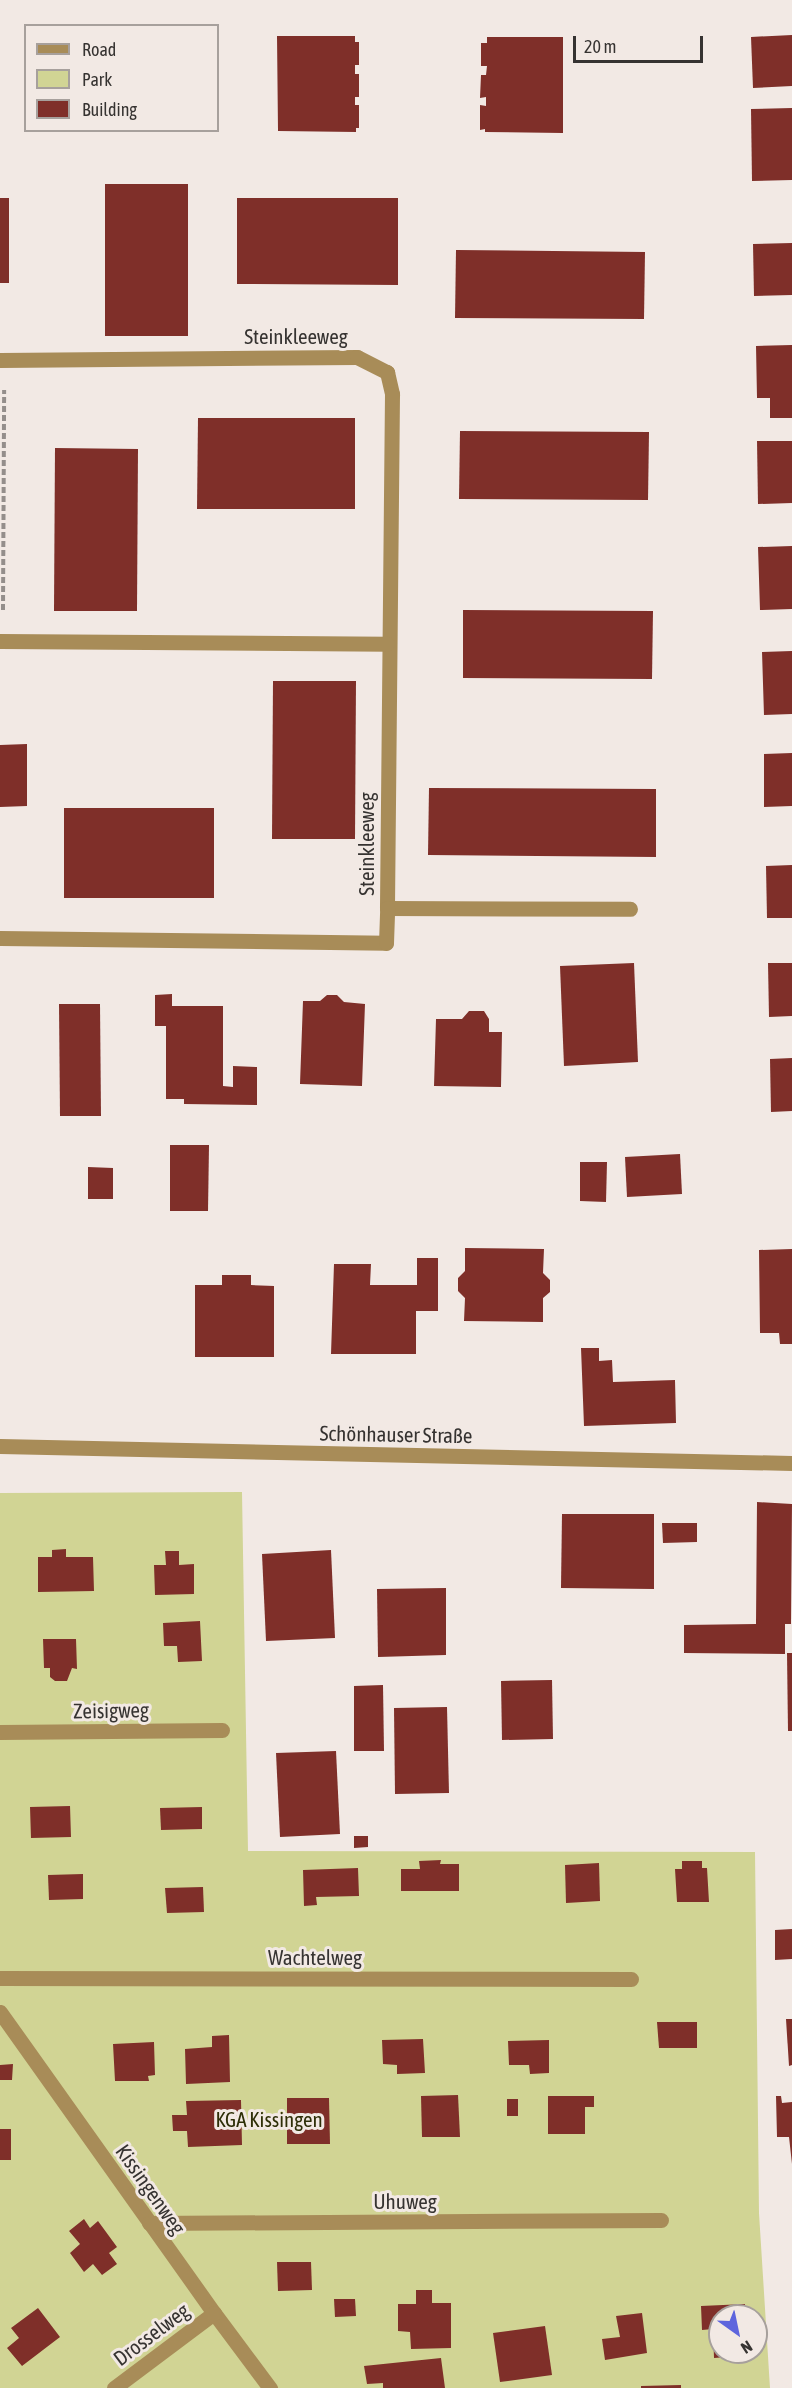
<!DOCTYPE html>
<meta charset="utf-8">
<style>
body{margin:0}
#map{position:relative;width:792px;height:2388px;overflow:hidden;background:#f2e9e4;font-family:"Asap Condensed",sans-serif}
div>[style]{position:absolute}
.green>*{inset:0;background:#d1d494}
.building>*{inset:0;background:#7f2f29}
.path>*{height:4px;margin-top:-2px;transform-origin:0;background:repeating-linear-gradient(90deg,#948e8b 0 6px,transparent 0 9px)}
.minor>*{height:15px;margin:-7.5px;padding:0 7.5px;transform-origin:7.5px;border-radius:7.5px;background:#a88c58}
span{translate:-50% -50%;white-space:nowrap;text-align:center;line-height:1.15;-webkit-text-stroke:6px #f2e9e4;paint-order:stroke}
.street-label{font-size:21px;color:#363331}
.park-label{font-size:21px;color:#2e2f08}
.legend{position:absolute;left:24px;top:24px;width:195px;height:108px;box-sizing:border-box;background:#f2e9e4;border:2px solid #a7a09c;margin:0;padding:8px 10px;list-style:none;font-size:18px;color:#363331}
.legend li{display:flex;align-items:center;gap:12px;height:30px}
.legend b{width:30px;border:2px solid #a7a09c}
.north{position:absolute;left:708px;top:2304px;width:60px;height:60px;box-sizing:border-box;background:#f2e9e4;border:2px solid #a7a09c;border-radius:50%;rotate:147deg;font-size:16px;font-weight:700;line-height:24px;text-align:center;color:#363331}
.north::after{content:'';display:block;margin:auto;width:21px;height:27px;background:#5e65dd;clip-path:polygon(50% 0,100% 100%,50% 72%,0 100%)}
.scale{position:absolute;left:573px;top:36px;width:130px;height:27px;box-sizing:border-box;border:3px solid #363331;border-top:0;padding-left:8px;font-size:18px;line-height:21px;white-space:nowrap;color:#363331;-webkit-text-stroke:4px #f2e9e4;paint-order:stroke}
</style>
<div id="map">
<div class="green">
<div style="clip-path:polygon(evenodd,242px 1492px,248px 1851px,755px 1852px,759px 2213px,770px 2388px,0 2388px,0 1493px,242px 1492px,720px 2316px,756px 2316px,756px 2352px,720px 2352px,720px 2316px)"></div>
</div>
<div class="building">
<div style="clip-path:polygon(792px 35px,792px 86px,753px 88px,751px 37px)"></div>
<div style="clip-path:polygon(277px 36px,355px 36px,355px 42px,359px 42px,359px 65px,355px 65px,355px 74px,359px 74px,359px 97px,355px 97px,355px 105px,359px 105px,359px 128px,356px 128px,356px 132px,278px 131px)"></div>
<div style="clip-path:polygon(487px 37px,563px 37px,563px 133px,485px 132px,485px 129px,480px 130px,480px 105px,486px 106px,486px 97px,480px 98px,481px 75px,486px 75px,487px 66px,481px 66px,481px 43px,487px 43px)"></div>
<div style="clip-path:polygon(792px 108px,792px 180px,752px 181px,751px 109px)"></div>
<div style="clip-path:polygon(105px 184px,188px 184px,188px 336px,105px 336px)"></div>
<div style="clip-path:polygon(0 198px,9px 198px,9px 283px,0 283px)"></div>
<div style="clip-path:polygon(237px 198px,398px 198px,398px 285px,237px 284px)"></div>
<div style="clip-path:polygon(792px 243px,792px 295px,754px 296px,753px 244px)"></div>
<div style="clip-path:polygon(456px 250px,645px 252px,644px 319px,455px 318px)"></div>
<div style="clip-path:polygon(792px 345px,792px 418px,770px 418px,770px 398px,757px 398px,756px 346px)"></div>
<div style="clip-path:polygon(198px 418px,355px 418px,355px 509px,197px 509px)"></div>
<div style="clip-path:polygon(460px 431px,649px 432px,648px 500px,459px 499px)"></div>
<div style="clip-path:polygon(757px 441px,792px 441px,792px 503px,758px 504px)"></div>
<div style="clip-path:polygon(55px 448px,138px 449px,137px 611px,54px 611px)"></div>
<div style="clip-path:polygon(792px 546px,792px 609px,760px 610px,758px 547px)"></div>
<div style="clip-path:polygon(463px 610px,653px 611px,652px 679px,463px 678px)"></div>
<div style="clip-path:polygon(792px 651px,792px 714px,764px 715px,762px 652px)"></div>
<div style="clip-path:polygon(273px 681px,356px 681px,355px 839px,272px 839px)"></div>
<div style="clip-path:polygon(27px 744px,27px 806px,0 807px,0 745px)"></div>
<div style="clip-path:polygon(792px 753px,792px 806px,764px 807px,764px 754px)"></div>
<div style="clip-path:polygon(429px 788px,656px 789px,656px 857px,428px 855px)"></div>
<div style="clip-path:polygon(64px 808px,214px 808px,214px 898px,64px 898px)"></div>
<div style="clip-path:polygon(792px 865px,792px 918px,767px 918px,766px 866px)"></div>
<div style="clip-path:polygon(634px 963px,638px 1062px,564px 1066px,560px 966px)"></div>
<div style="clip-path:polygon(768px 963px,792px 963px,792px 1016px,769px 1017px)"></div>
<div style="clip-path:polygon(172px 994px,172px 1006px,223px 1006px,223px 1086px,233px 1087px,233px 1066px,257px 1067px,257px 1105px,184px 1104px,184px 1099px,166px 1099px,166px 1026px,155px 1026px,155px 995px)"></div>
<div style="clip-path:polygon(327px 995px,337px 995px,344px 1002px,365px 1004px,362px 1086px,300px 1084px,303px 1001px,320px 1001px)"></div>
<div style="clip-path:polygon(59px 1004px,100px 1004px,101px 1116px,60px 1116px)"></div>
<div style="clip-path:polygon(469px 1011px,484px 1011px,489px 1019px,489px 1032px,502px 1032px,501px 1087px,434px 1086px,436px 1019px,462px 1019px)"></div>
<div style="clip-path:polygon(792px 1058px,792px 1111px,771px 1112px,770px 1059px)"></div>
<div style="clip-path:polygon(170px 1145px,209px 1145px,208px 1211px,170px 1211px)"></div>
<div style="clip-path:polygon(680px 1154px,682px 1194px,627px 1197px,625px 1157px)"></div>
<div style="clip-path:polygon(580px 1162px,607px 1162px,606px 1202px,580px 1201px)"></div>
<div style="clip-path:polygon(88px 1167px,113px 1168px,113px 1199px,88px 1199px)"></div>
<div style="clip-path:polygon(465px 1248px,544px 1249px,543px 1273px,550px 1280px,550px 1292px,543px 1298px,543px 1322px,464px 1321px,465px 1298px,458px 1291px,458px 1278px,465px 1271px)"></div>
<div style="clip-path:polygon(792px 1249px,792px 1344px,780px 1344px,779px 1333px,760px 1333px,759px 1250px)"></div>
<div style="clip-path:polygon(417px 1258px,438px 1258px,438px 1311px,416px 1311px,416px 1354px,331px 1354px,334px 1264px,371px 1264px,370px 1285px,417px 1285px)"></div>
<div style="clip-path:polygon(222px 1275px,251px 1275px,251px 1285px,274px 1286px,274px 1357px,195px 1357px,195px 1285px,222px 1285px)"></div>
<div style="clip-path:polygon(581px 1348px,599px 1348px,599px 1361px,612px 1360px,613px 1382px,675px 1380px,676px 1423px,584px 1426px)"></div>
<div style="clip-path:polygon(757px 1502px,792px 1504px,791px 1624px,785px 1624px,785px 1654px,684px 1653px,684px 1625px,756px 1624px)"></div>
<div style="clip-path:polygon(562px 1514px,654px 1514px,654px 1589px,561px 1588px)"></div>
<div style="clip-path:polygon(662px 1523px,697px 1523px,697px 1542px,663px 1543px)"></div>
<div style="clip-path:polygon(66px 1549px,66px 1557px,93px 1557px,94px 1591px,38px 1592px,38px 1557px,52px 1557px,52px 1550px)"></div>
<div style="clip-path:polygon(331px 1550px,335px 1638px,266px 1641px,262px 1554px)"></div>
<div style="clip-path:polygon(165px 1551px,179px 1551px,179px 1565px,194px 1564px,194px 1594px,155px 1595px,154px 1565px,166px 1565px)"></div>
<div style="clip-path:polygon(446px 1588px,446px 1655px,378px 1657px,377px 1589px)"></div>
<div style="clip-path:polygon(200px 1621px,202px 1661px,178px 1662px,177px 1646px,164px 1646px,163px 1623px)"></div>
<div style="clip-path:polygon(43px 1639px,76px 1639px,77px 1669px,72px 1668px,67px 1681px,55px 1681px,50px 1677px,50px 1668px,44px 1668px)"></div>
<div style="clip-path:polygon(787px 1653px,792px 1653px,792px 1731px,788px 1731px)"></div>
<div style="clip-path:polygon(552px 1680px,553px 1739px,502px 1740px,501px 1681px)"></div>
<div style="clip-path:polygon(383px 1685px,384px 1751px,354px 1751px,354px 1686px)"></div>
<div style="clip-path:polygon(447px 1707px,449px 1793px,395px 1794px,394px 1708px)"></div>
<div style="clip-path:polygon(336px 1751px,340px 1834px,280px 1837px,276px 1753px)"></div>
<div style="clip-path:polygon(70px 1806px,71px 1837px,31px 1838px,30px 1807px)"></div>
<div style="clip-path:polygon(202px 1807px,202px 1829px,161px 1830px,160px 1808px)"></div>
<div style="clip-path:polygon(354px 1836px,368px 1836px,368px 1847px,354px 1848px)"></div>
<div style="clip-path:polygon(441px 1860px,440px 1864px,459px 1864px,459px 1891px,401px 1891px,401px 1869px,420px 1869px,419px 1861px)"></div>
<div style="clip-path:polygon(682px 1861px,702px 1861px,702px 1868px,707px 1868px,709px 1902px,677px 1902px,675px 1869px,682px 1869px)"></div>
<div style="clip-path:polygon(599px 1863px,600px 1901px,566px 1903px,565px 1865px)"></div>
<div style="clip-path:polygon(358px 1868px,359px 1896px,316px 1897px,317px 1905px,304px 1906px,303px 1870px)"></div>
<div style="clip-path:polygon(83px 1874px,83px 1899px,49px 1900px,48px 1875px)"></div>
<div style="clip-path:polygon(203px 1887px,204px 1912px,167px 1913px,165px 1888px)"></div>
<div style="clip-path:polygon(792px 1929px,792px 1959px,775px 1960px,775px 1930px)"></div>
<div style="clip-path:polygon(786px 2019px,792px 2019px,792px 2065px,789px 2066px)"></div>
<div style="clip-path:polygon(657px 2022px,697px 2022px,697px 2048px,659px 2048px)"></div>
<div style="clip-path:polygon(229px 2035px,230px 2082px,186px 2084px,185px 2049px,212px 2047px,212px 2036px)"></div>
<div style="clip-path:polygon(423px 2039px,425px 2073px,397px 2074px,397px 2065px,383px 2064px,382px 2040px)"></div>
<div style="clip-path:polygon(549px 2040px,549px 2073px,530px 2074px,529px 2065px,509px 2065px,508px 2041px)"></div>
<div style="clip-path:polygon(154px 2042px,155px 2075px,148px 2076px,149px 2081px,115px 2081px,113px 2044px)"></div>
<div style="clip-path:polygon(13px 2064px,12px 2080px,0 2080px,0 2065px)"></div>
<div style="clip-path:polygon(458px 2095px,460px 2137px,422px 2137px,421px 2096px)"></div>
<div style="clip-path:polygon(548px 2096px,594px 2096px,594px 2107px,585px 2107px,585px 2134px,548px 2134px)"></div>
<div style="clip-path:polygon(776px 2096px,781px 2096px,782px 2103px,792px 2102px,792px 2164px,789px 2137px,777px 2137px)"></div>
<div style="clip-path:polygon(287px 2098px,329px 2098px,330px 2144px,287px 2144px)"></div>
<div style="clip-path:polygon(507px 2099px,518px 2099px,518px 2116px,507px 2116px)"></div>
<div style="clip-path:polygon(241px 2100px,242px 2145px,188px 2147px,187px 2131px,173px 2131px,172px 2115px,187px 2115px,186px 2101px)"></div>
<div style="clip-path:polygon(0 2129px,11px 2129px,11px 2160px,0 2160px)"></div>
<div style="clip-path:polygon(84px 2219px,90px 2228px,98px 2221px,117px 2247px,109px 2253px,117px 2264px,102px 2275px,93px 2264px,84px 2272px,70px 2253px,80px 2244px,69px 2231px)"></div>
<div style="clip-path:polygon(277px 2262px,311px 2262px,312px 2290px,278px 2291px)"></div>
<div style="clip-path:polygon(416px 2290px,432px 2290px,432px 2303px,451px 2303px,451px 2348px,411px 2349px,410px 2332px,398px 2331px,398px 2304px,416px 2304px)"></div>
<div style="clip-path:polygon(334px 2299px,355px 2299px,356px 2316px,335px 2317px)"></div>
<div style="clip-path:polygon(745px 2304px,745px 2316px,720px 2316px,720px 2352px,753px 2352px,754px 2355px,714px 2358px,713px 2329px,702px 2330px,701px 2306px)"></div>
<div style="clip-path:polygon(38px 2308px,60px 2337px,22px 2366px,7px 2348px,19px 2338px,11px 2328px)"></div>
<div style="clip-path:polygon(642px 2313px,647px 2353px,605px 2360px,602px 2339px,620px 2337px,616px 2316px)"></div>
<div style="clip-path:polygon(545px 2326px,552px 2375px,500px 2382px,493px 2333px)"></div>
<div style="clip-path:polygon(441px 2358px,445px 2388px,383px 2388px,383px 2383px,367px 2384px,364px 2366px)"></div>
<div style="clip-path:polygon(681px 2385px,681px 2388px,641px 2388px,641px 2386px)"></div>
</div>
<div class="path">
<div style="left:3px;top:610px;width:220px;rotate:-89.7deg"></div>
</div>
<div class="minor">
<div style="left:0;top:360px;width:357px;rotate:-0.5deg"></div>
<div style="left:357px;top:357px;width:34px;rotate:27deg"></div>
<div style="left:387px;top:372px;width:23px;rotate:77deg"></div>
<div style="left:392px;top:394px;width:514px;rotate:90.56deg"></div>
<div style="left:387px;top:908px;width:243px;rotate:0.2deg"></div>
<div style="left:0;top:641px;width:387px;rotate:0.4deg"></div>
<div style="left:0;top:938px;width:386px;rotate:0.7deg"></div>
<div style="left:386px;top:943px;width:35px;rotate:-88deg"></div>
<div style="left:0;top:1446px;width:792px;rotate:1.23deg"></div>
<div style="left:0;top:1732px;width:222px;rotate:-0.5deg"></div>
<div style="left:0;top:1978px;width:631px;rotate:0.09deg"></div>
<div style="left:0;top:2012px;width:369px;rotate:54.6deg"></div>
<div style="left:214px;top:2313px;width:94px;rotate:53.3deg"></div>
<div style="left:149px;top:2223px;width:512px;rotate:-0.34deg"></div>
<div style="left:114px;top:2388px;width:125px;rotate:-36.9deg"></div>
</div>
<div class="street-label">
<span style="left:296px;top:336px">Steinkleeweg</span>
<span style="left:366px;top:844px;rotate:-90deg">Steinkleeweg</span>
<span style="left:396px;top:1434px;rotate:1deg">Schönhauser Straße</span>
<span style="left:111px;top:1710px;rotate:-1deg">Zeisigweg</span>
<span style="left:315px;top:1957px">Wachtelweg</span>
<span style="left:151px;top:2189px;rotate:55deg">Kissingenweg</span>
<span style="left:405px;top:2201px">Uhuweg</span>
<span style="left:151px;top:2334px;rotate:-37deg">Drosselweg</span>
</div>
<div class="park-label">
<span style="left:269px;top:2119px">KGA Kissingen</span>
</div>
<ul class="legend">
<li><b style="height:8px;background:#a88c58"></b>Road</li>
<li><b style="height:16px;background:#d1d494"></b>Park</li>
<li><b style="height:16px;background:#7f2f29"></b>Building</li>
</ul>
<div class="north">N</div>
<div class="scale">20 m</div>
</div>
